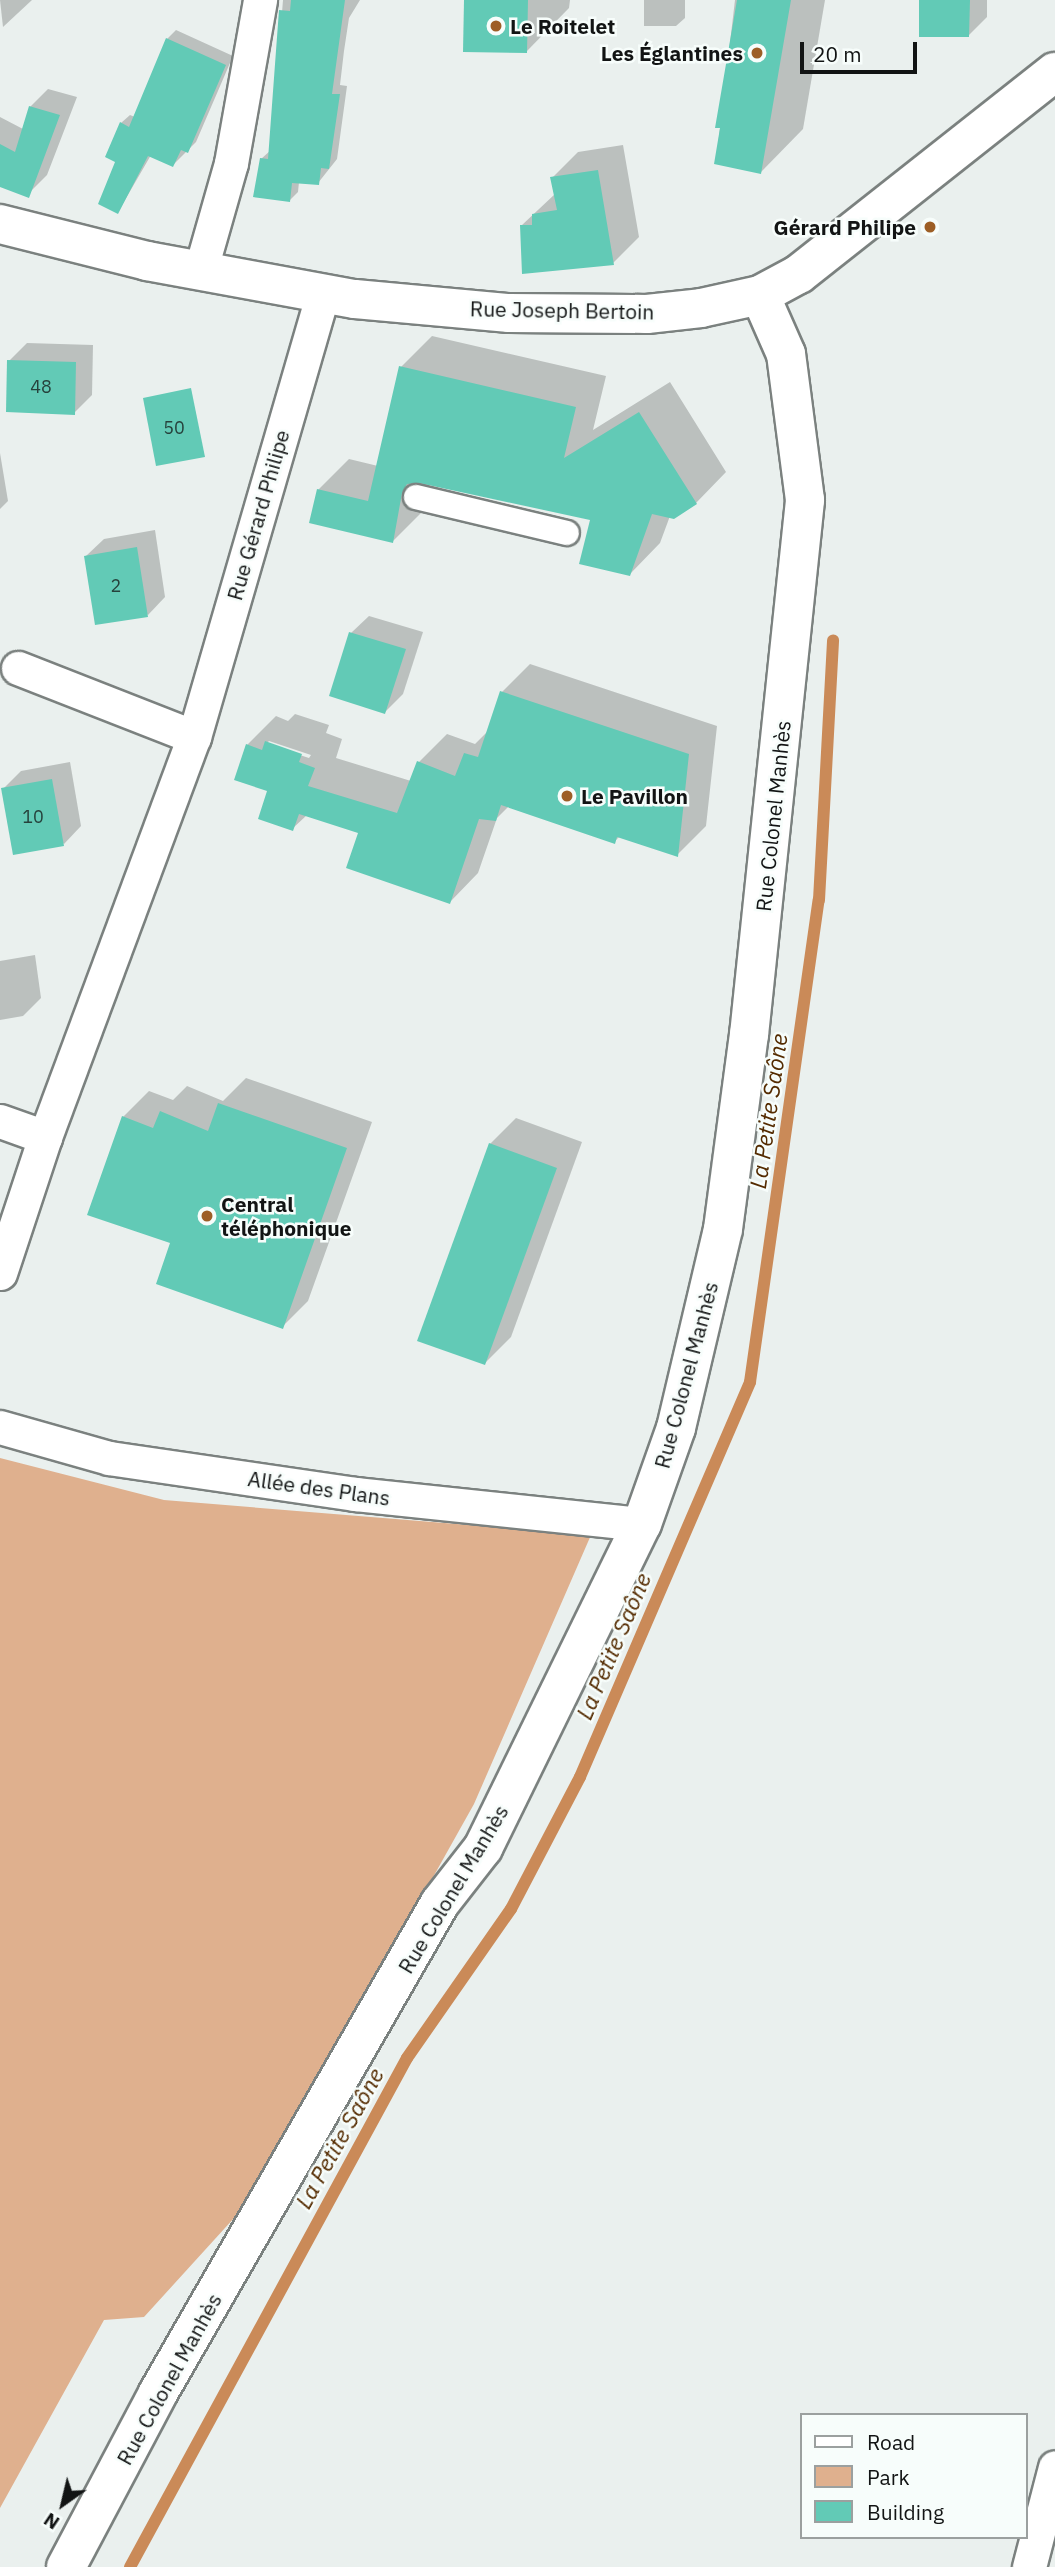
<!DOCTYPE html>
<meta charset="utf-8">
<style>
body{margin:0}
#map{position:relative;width:1055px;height:2567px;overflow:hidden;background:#eaf0ee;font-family:"IBM Plex Sans",sans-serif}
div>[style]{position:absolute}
.green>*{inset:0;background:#dfb08e}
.shadow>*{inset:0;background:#0003}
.stream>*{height:12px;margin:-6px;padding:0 6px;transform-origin:6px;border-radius:6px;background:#ca8a58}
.building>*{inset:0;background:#62cab6}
.roads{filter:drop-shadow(2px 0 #7b817f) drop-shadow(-2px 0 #7b817f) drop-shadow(0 2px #7b817f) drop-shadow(0 -2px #7b817f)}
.pedestrian>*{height:24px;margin:-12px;padding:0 12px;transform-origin:12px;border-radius:12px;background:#fff}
.minor>*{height:33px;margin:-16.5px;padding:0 16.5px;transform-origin:16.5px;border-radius:16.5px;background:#fff}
.tertiary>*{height:38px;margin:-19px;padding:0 19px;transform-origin:19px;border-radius:19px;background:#fff}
.dots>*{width:19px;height:19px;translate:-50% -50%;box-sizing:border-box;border:4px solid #f7fdfb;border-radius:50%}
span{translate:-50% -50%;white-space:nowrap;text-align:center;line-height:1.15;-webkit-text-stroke:5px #f7fdfb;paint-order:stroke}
.number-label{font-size:18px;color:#26423c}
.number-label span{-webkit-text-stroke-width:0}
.poi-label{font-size:21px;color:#121414;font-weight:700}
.left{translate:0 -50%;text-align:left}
.right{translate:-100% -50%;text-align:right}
.street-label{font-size:21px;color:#121414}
.water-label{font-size:23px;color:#542b01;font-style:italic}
.legend{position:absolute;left:800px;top:2413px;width:228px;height:126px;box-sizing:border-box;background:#f7fdfb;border:2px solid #9ba09f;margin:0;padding:9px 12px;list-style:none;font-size:21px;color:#121414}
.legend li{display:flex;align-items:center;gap:14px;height:35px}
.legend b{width:35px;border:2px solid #9ba09f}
.north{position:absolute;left:28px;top:2469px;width:70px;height:70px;-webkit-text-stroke:5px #f7fdfb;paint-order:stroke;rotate:214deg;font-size:19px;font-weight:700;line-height:28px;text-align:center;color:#121414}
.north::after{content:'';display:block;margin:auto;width:24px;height:32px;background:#121414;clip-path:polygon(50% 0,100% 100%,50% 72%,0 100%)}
.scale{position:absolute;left:800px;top:42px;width:117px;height:32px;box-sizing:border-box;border:4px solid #121414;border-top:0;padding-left:9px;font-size:21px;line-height:24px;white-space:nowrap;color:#121414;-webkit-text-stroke:5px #f7fdfb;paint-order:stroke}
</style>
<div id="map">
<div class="green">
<div style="clip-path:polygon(0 1458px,164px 1500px,591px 1535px,474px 1804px,255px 2195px,144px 2317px,104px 2320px,0 2508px)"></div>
</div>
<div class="shadow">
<div style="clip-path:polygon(0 0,32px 0,3px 27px)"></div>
<div style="clip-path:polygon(283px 0,360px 0,349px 18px,344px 51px,340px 85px,347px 86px,337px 159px,318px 183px,299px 182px,298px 192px,290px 200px,261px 159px,271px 150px)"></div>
<div style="clip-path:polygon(466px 0,570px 0,569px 8px,527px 51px)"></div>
<div style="clip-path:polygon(644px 0,685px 0,685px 18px,676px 26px,644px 26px)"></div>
<div style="clip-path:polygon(735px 0,825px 0,803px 129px,761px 172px,716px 162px)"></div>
<div style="clip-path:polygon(921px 0,987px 0,987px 17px,969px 35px)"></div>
<div style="clip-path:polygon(176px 30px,233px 56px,196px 142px,173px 165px,151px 155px,118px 212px,121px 123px,130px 115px,135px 117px,167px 39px)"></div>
<div style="clip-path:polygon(48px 89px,77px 97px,47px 175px,29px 193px,0 180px,0 117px,23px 129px,30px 107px)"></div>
<div style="clip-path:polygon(623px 145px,639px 237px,613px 263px,522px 225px,555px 194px,552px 178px,578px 152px)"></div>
<div style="clip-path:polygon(432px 336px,606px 376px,593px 430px,670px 382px,726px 472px,696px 503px,670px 516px,660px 543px,630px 574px,592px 518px,428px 483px,423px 511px,393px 541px,318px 490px,349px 459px,378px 466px,401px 367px)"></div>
<div style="clip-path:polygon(27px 343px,93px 345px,92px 395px,74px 413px,9px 361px)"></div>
<div style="clip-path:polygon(0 453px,8px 501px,0 509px)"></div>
<div style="clip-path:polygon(155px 530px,165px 597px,148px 615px,86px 556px,104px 539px)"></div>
<div style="clip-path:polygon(369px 616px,423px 632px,403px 694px,385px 712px,351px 633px)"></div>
<div style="clip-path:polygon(evenodd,530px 664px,717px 726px,706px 826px,677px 855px,620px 836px,614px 842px,509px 806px,497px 818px,478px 873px,450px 902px,361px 832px,307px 815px,292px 829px,247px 745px,276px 716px,288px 721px,295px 714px,329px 725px,326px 733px,342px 739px,336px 758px,411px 781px,419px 762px,447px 734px,475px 744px,489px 730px,502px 692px,530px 664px,269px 741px,311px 755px,309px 758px,266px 744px,269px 741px)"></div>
<div style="clip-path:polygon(70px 762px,81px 826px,64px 844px,3px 789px,21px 771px)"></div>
<div style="clip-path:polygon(35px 955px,41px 998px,23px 1016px,0 1020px,0 961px)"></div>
<div style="clip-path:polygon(246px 1078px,372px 1122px,308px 1301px,282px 1327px,172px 1242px,123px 1117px,149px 1091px,173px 1100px,187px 1086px,223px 1101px)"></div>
<div style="clip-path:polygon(516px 1118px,582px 1142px,511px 1337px,485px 1363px,490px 1144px)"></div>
</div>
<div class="stream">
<div style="left:130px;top:2567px;width:579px;rotate:-61.44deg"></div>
<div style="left:407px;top:2058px;width:182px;rotate:-55.1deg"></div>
<div style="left:511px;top:1909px;width:149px;rotate:-62.4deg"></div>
<div style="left:580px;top:1777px;width:430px;rotate:-66.7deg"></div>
<div style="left:750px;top:1382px;width:487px;rotate:-81.9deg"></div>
<div style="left:819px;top:900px;width:260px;rotate:-86.9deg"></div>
</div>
<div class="building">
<div style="clip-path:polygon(291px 0,345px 0,332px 94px,340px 94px,329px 169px,321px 168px,319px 185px,292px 183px,290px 202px,253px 197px,260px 158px,268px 159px,279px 10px,290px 11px)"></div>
<div style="clip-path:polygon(464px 0,528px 0,527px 53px,463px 52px)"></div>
<div style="clip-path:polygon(737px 0,791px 0,761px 174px,714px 164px,720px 128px,715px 128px)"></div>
<div style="clip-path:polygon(919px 0,970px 0,969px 37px,919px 37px)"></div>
<div style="clip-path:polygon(166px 38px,226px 65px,188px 153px,181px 150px,173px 167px,148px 156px,118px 214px,98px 204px,115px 162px,105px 157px,120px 122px,129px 127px)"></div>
<div style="clip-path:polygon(29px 106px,60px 115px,29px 198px,0 187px,0 144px,15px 152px)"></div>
<div style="clip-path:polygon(598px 170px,614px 265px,522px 274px,520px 225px,532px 225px,532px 214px,557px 210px,550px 177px)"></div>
<div style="clip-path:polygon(7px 360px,76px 362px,75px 415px,6px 412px)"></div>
<div style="clip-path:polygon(399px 366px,576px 407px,564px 458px,639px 412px,697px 504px,674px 519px,652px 514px,630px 576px,579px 564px,590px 520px,419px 483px,407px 484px,402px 493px,393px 543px,309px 523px,317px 489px,368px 501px)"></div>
<div style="clip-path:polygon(191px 388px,205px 457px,156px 466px,143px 398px)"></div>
<div style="clip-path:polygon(137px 547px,148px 617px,95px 625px,84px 556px)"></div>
<div style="clip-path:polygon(349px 632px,406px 649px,385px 714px,329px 696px)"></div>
<div style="clip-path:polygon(500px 691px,689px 754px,678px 857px,617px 837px,615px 844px,501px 805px,496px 821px,479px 819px,450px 904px,346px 868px,358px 833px,299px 814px,293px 831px,258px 819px,267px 791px,234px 780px,246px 744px,262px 750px,265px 741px,302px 754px,299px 762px,315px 768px,308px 786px,397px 813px,417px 761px,455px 776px,464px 753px,478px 757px)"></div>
<div style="clip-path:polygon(52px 779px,64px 846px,13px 855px,1px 788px)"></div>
<div style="clip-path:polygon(218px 1103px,347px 1148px,283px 1329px,156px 1284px,170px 1243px,87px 1215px,122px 1116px,153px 1128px,160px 1111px,208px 1131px)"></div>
<div style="clip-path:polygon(489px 1143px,557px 1168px,485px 1365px,417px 1341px)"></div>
</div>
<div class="roads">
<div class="pedestrian">
<div style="left:416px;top:497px;width:155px;rotate:13.4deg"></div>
</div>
<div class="minor">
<div style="left:200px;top:272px;width:113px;rotate:-74.1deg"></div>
<div style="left:231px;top:163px;width:166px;rotate:-79.9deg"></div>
<div style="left:18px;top:668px;width:189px;rotate:21.4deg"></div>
<div style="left:0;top:1121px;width:48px;rotate:19.6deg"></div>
<div style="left:0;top:1273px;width:143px;rotate:-71.7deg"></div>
<div style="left:45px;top:1137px;width:427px;rotate:-69.6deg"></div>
<div style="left:194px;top:737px;width:461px;rotate:-73.8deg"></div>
<div style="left:0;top:1427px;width:113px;rotate:15.9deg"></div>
<div style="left:109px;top:1458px;width:249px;rotate:8.3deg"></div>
<div style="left:355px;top:1494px;width:289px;rotate:6deg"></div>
<div style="left:1029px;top:2567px;width:103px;rotate:-75.4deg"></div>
</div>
<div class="tertiary">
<div style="left:0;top:224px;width:152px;rotate:14.1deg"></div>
<div style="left:147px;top:261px;width:211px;rotate:10.4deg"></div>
<div style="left:355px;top:299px;width:155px;rotate:5.2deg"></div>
<div style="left:509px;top:313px;width:138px;rotate:0.4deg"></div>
<div style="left:647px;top:314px;width:54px;rotate:-6.3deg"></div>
<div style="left:701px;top:308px;width:60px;rotate:-12.4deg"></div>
<div style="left:760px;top:295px;width:44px;rotate:-28.3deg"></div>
<div style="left:799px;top:274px;width:326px;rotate:-38.3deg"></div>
<div style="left:66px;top:2567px;width:197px;rotate:-62.1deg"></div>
<div style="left:158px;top:2393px;width:565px;rotate:-60.08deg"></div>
<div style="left:440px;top:1903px;width:70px;rotate:-52deg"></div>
<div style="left:483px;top:1848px;width:361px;rotate:-63.9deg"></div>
<div style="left:642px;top:1524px;width:102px;rotate:-70.5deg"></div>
<div style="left:676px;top:1428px;width:204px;rotate:-76.7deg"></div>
<div style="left:723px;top:1229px;width:196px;rotate:-82.4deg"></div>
<div style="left:749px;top:1035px;width:538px;rotate:-84.02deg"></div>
<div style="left:805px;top:500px;width:147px;rotate:-97.4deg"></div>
<div style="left:786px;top:354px;width:64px;rotate:-113.8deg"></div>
</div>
</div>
<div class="dots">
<div style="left:496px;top:26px;background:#9d5e26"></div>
<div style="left:757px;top:53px;background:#9d5e26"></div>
<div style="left:930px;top:227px;background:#9d5e26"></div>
<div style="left:567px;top:796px;background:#9d5e26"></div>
<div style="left:207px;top:1216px;background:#9d5e26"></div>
</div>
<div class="number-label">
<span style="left:41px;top:387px">48</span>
<span style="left:174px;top:428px">50</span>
<span style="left:116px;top:586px">2</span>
<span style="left:33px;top:817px">10</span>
</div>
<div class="poi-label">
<span class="left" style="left:510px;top:26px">Le Roitelet</span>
<span class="right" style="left:743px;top:53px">Les Églantines</span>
<span class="right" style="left:916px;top:227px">Gérard Philipe</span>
<span class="left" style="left:581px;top:796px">Le Pavillon</span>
<span class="left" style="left:221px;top:1216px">Central<br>téléphonique</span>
</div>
<div class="street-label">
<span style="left:562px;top:310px;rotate:1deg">Rue Joseph Bertoin</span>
<span style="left:258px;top:515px;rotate:-74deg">Rue Gérard Philipe</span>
<span style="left:773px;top:816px;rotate:-84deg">Rue Colonel Manhès</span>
<span style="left:686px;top:1375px;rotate:-75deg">Rue Colonel Manhès</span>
<span style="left:319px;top:1488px;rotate:8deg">Allée des Plans</span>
<span style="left:453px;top:1889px;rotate:-59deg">Rue Colonel Manhès</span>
<span style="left:169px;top:2379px;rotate:-61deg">Rue Colonel Manhès</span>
</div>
<div class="water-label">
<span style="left:768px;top:1111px;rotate:-82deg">La Petite Saône</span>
<span style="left:613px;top:1646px;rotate:-67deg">La Petite Saône</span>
<span style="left:339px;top:2138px;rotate:-61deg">La Petite Saône</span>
</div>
<ul class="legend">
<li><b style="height:9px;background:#fff"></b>Road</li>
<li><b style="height:19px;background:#dfb08e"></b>Park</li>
<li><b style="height:19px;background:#62cab6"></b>Building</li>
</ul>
<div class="north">N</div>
<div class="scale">20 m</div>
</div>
